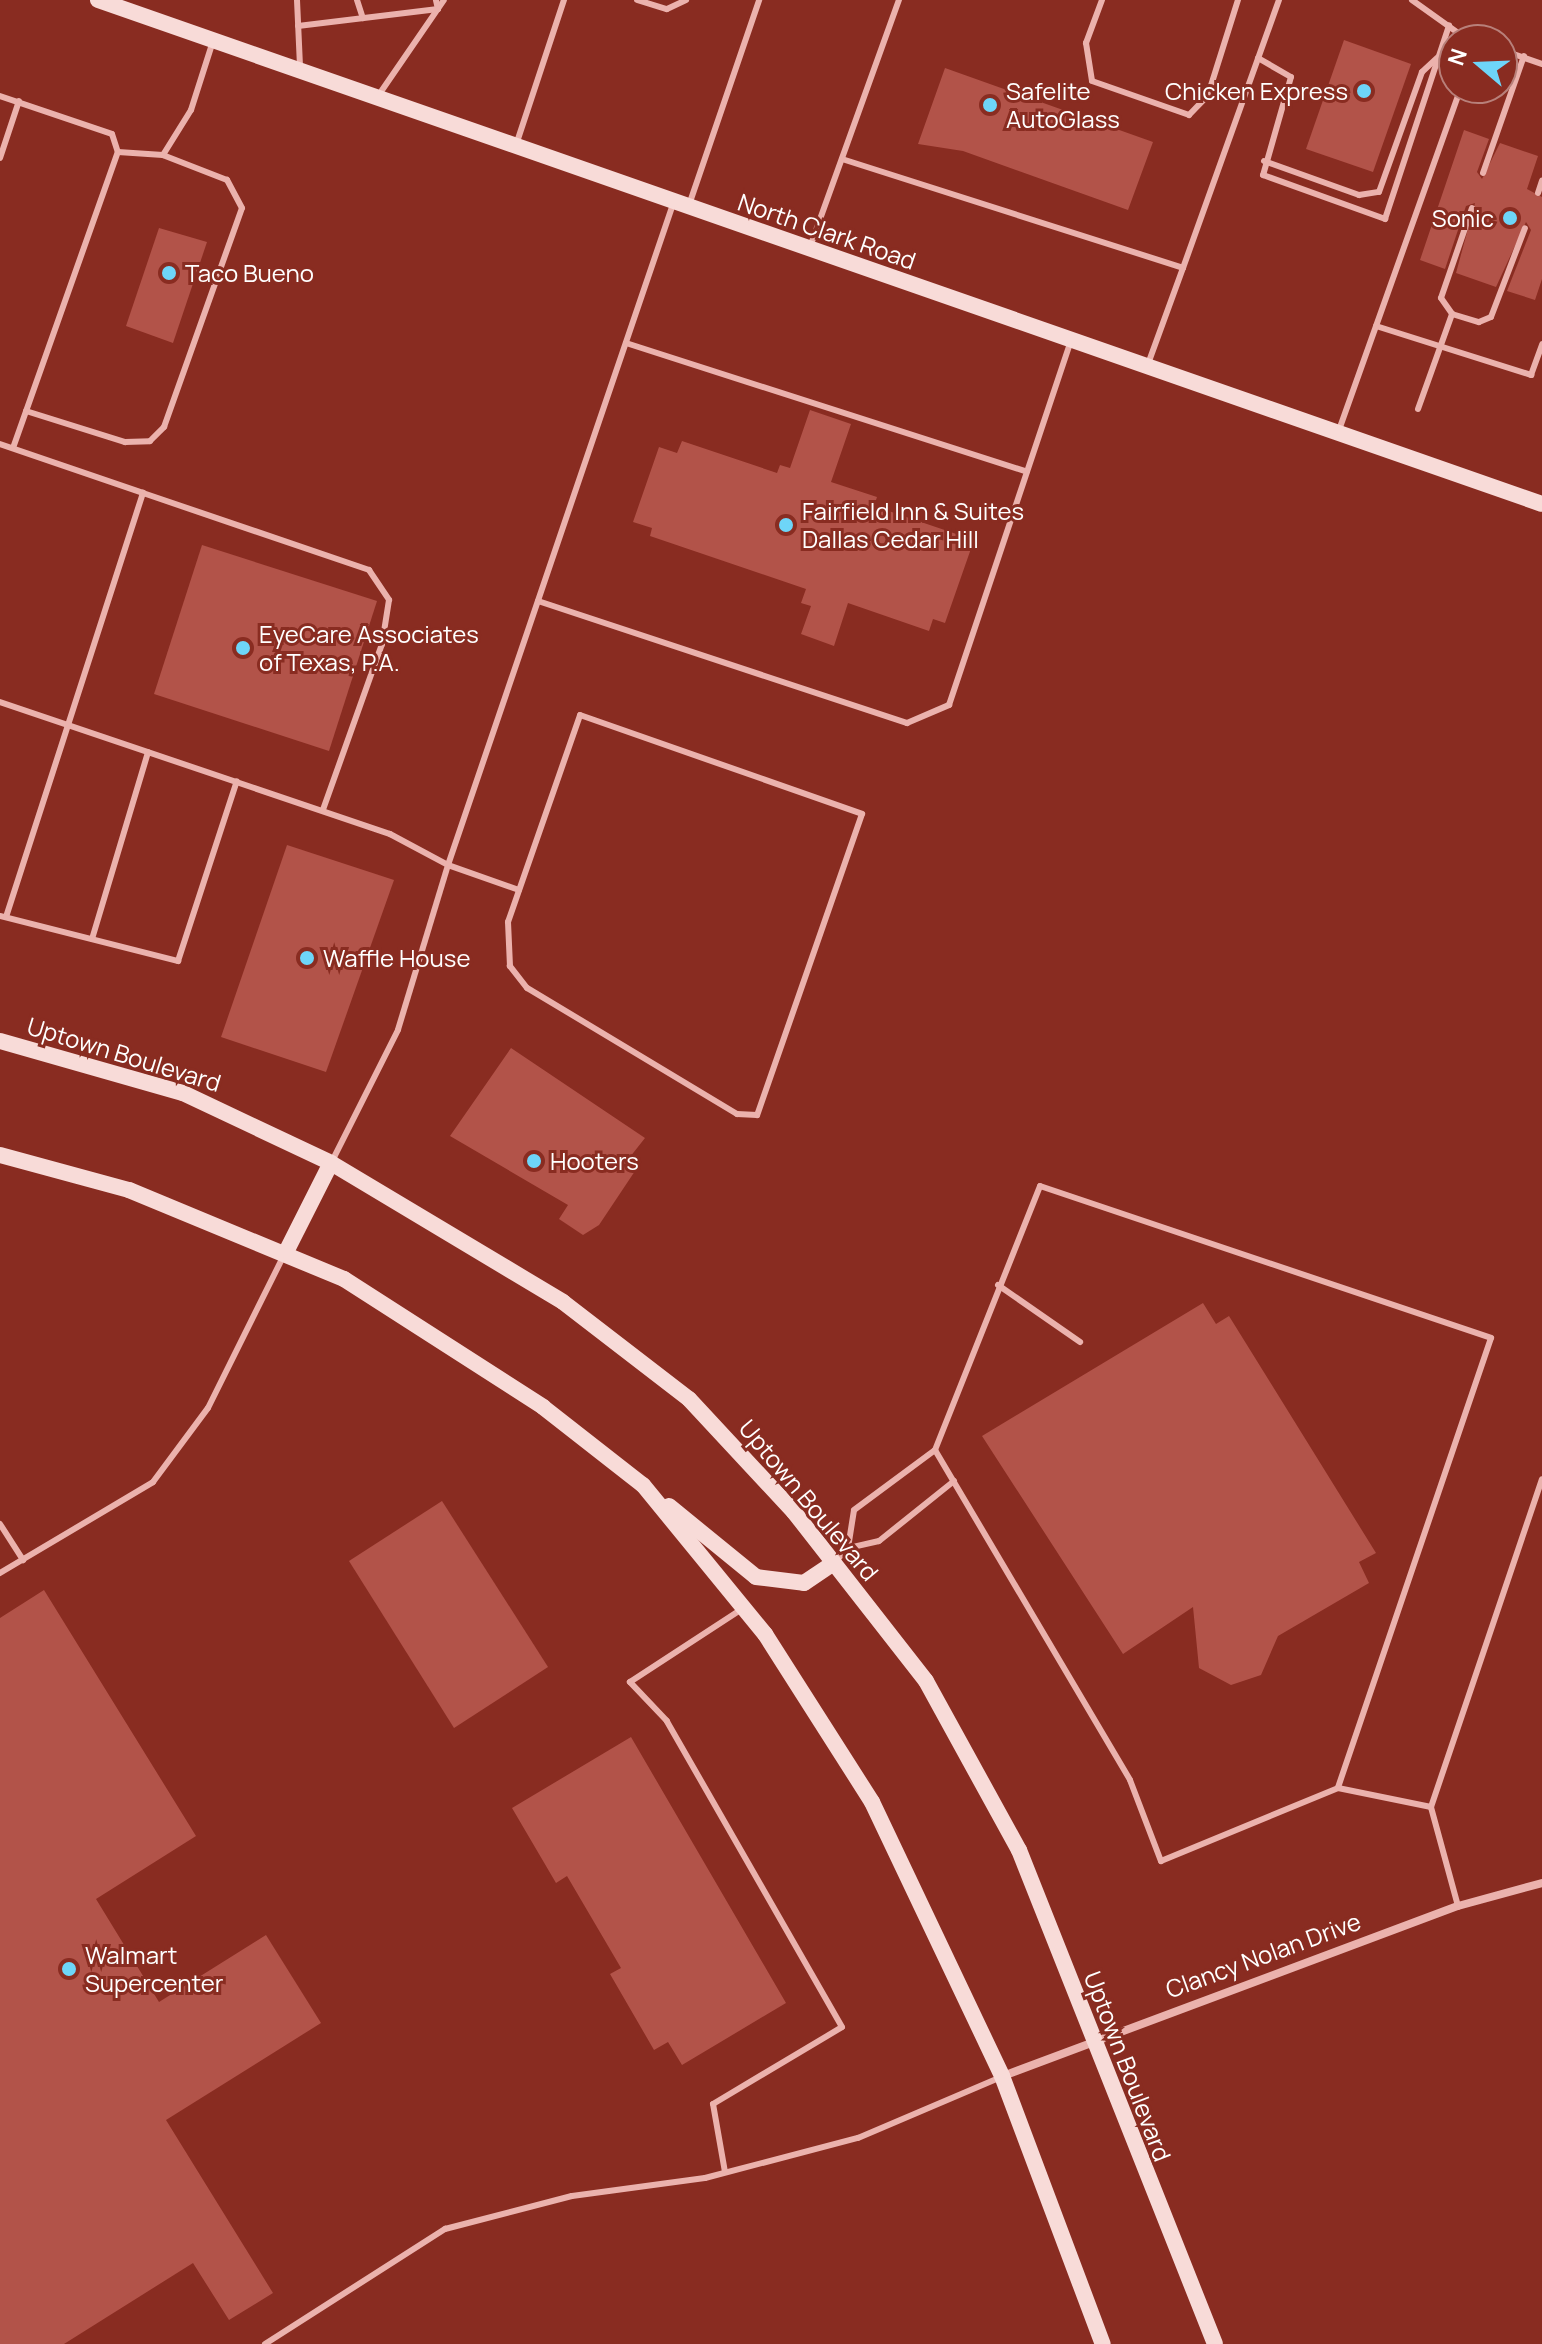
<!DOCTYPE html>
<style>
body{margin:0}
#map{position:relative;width:1542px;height:2344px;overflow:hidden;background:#892c21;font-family:Manrope,sans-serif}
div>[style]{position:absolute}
.building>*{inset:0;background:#b25349}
.lane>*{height:6px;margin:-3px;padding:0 3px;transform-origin:3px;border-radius:3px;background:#ebb2ad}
.street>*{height:8px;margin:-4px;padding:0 4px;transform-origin:4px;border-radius:4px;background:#ebb2ad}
.secondary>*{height:16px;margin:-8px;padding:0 8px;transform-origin:8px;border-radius:8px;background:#f8dbd8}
.dots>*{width:22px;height:22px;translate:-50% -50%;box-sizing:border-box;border:4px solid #892c21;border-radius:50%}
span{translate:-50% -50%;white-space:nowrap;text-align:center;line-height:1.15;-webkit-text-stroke:6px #892c21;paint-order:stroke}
.poi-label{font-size:24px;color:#fff}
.left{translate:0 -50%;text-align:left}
.right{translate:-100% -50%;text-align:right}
.street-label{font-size:24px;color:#fff}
.north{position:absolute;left:1438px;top:24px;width:80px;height:80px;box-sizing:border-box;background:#892c21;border:2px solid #b8807a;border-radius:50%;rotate:289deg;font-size:22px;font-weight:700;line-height:32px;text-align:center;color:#fff}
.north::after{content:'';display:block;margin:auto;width:28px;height:36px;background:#6ed5f8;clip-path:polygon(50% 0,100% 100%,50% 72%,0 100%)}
</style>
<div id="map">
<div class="building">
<div style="clip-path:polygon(1344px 40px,1411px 64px,1373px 172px,1306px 149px)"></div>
<div style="clip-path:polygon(945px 68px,1153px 142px,1128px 210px,963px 151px,918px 144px)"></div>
<div style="clip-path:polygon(1464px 130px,1489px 139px,1477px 172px,1482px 179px,1500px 143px,1538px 156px,1527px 189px,1542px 197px,1542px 279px,1535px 300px,1507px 291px,1531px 230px,1526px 222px,1496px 287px,1456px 273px,1475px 203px,1466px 206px,1445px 269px,1420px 260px)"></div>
<div style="clip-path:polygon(159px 228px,207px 242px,173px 343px,126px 326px)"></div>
<div style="clip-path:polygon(810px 410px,851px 424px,831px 482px,877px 497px,874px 506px,974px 540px,945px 623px,933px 619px,929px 631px,848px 603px,834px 646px,801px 634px,811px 606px,801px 603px,806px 589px,650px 536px,652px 528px,633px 522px,659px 447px,677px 453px,682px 441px,777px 473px,780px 465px,790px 468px)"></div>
<div style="clip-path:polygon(202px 545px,377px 601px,329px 751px,154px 694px)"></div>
<div style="clip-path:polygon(287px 845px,394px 880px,326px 1072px,221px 1037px)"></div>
<div style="clip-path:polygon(511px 1048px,645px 1138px,630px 1157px,639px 1165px,599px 1225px,583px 1235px,559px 1219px,568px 1205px,450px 1136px)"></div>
<div style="clip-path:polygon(1203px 1303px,1216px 1324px,1229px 1316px,1376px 1553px,1359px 1562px,1369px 1583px,1278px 1636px,1261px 1675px,1231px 1685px,1199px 1668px,1193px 1607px,1123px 1654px,982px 1436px)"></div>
<div style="clip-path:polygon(442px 1501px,548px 1667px,454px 1728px,349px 1561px)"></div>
<div style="clip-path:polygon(44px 1590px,196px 1836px,96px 1899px,159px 2002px,266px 1935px,321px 2023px,166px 2120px,273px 2293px,229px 2320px,193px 2263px,64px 2344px,0 2344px,0 1618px)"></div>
<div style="clip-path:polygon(631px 1737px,786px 2003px,682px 2065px,668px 2042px,654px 2050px,610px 1974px,621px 1968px,567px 1876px,556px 1883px,512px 1808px)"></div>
</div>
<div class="lane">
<div style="left:297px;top:0;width:66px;rotate:87.4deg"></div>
<div style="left:357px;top:0;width:19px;rotate:72deg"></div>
<div style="left:637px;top:0;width:31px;rotate:17deg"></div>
<div style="left:667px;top:9px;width:21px;rotate:-25deg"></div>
<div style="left:1102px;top:0;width:46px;rotate:110.4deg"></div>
<div style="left:1086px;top:43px;width:38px;rotate:81deg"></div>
<div style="left:1092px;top:81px;width:103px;rotate:19.3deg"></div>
<div style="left:1189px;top:115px;width:28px;rotate:-46deg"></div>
<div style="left:1208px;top:95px;width:100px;rotate:-72.5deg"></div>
<div style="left:1412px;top:0;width:69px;rotate:35.5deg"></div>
<div style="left:298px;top:26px;width:141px;rotate:-6.9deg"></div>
<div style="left:438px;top:9px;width:9px;rotate:-103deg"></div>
<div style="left:1502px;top:50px;width:42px;rotate:19.3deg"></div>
<div style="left:1258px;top:58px;width:38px;rotate:30deg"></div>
<div style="left:1291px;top:77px;width:102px;rotate:105.9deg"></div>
<div style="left:1263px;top:175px;width:130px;rotate:19.8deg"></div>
<div style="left:1385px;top:219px;width:204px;rotate:-71.7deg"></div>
<div style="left:0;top:96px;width:118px;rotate:18.7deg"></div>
<div style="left:112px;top:134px;width:19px;rotate:72deg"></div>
<div style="left:378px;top:96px;width:116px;rotate:-55.5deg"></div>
<div style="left:516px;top:145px;width:153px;rotate:-71.7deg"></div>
<div style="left:0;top:158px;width:60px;rotate:-71.6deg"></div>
<div style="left:842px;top:159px;width:358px;rotate:17.7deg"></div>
<div style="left:1183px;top:268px;width:285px;rotate:-70.3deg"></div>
<div style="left:1264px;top:161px;width:101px;rotate:19.7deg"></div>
<div style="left:1359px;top:195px;width:20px;rotate:-9deg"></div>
<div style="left:1379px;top:192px;width:127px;rotate:-70.3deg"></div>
<div style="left:1422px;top:72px;width:21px;rotate:-43deg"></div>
<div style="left:1483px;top:173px;width:124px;rotate:-70.7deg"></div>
<div style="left:1538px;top:193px;width:13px;rotate:-72deg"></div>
<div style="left:689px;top:205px;width:217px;rotate:-71.1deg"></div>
<div style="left:1472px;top:208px;width:95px;rotate:109deg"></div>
<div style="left:1441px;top:298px;width:19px;rotate:55deg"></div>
<div style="left:1452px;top:314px;width:28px;rotate:17deg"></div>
<div style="left:1479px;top:322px;width:13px;rotate:-23deg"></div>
<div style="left:1491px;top:317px;width:95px;rotate:-69.1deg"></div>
<div style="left:810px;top:247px;width:263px;rotate:-70.2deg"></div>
<div style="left:1376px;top:326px;width:163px;rotate:17.5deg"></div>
<div style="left:1531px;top:375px;width:33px;rotate:-70deg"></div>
<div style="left:626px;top:343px;width:421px;rotate:17.8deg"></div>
<div style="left:1148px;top:364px;width:102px;rotate:-70deg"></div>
<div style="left:1418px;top:409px;width:101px;rotate:-70.3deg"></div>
<div style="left:26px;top:411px;width:104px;rotate:17.4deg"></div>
<div style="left:125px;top:442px;width:25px;rotate:-2deg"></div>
<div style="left:150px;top:441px;width:20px;rotate:-45deg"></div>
<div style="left:164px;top:427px;width:232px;rotate:-70.4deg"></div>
<div style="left:242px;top:208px;width:32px;rotate:-118deg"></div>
<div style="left:227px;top:180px;width:69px;rotate:-158.7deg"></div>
<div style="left:1339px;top:430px;width:363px;rotate:-70.4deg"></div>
<div style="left:0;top:444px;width:151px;rotate:18.9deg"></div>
<div style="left:13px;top:448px;width:314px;rotate:-70.5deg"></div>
<div style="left:118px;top:152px;width:45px;rotate:3.8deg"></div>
<div style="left:163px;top:155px;width:53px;rotate:-58.1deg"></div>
<div style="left:191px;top:110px;width:69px;rotate:-72.3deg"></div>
<div style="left:538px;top:601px;width:389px;rotate:18.3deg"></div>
<div style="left:907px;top:723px;width:46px;rotate:-23.2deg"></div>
<div style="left:949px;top:705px;width:384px;rotate:-71.5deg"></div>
<div style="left:0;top:702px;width:412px;rotate:18.7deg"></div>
<div style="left:390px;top:834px;width:66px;rotate:28.1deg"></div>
<div style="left:448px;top:865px;width:172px;rotate:106.9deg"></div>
<div style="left:398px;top:1030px;width:147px;rotate:116.7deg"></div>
<div style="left:580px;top:715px;width:299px;rotate:19.3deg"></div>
<div style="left:862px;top:814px;width:319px;rotate:109.2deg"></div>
<div style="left:757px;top:1115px;width:20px;rotate:-177deg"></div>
<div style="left:737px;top:1114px;width:245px;rotate:-149deg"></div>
<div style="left:527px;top:988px;width:28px;rotate:-128deg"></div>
<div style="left:510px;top:966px;width:44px;rotate:-92.6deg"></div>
<div style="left:508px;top:922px;width:219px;rotate:-70.8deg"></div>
<div style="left:519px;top:890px;width:75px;rotate:-160.6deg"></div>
<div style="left:448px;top:865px;width:698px;rotate:-71.2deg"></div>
<div style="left:0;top:916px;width:184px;rotate:14.2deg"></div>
<div style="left:178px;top:961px;width:189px;rotate:-71.9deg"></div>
<div style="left:6px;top:917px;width:446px;rotate:-72.1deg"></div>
<div style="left:143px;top:493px;width:239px;rotate:18.8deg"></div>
<div style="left:369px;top:570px;width:36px;rotate:56deg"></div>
<div style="left:389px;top:600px;width:45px;rotate:99deg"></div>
<div style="left:382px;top:644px;width:176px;rotate:109.6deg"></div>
<div style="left:92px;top:939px;width:195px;rotate:-73.3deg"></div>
<div style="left:998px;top:1285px;width:100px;rotate:34.8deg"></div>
<div style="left:935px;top:1450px;width:383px;rotate:59.4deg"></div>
<div style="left:1130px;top:1780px;width:87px;rotate:69.1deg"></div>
<div style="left:1161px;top:1861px;width:191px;rotate:-22.4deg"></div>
<div style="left:1338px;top:1788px;width:95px;rotate:11.5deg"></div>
<div style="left:954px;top:1481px;width:96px;rotate:141.3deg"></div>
<div style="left:879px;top:1541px;width:32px;rotate:167deg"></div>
<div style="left:848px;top:1548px;width:38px;rotate:-81deg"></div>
<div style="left:854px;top:1510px;width:101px;rotate:-36.5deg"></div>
<div style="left:935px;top:1450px;width:284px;rotate:-68.3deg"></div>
<div style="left:1040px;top:1186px;width:476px;rotate:18.6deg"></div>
<div style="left:1491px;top:1338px;width:475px;rotate:108.8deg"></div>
<div style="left:0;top:1524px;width:43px;rotate:57.4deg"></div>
<div style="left:834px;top:1563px;width:21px;rotate:-47deg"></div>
<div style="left:0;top:1573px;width:178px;rotate:-30.7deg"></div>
<div style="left:153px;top:1482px;width:92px;rotate:-53.4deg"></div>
<div style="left:208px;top:1408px;width:169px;rotate:-63.6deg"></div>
<div style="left:1458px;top:1906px;width:103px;rotate:-105.3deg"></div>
<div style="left:1431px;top:1807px;width:346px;rotate:-71.3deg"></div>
<div style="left:725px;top:2172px;width:69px;rotate:-100deg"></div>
<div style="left:713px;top:2104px;width:150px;rotate:-30.8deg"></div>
<div style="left:842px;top:2027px;width:353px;rotate:-119.8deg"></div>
<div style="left:667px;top:1721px;width:54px;rotate:-133.5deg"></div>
<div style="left:630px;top:1682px;width:134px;rotate:-33.1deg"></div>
<div style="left:265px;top:2344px;width:214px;rotate:-32.6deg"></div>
<div style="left:445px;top:2229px;width:131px;rotate:-14.6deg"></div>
<div style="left:572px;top:2196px;width:134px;rotate:-7.7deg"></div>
<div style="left:705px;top:2178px;width:158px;rotate:-14.7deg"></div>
<div style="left:858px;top:2138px;width:155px;rotate:-23.1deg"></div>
</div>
<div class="street">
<div style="left:1003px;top:2076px;width:486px;rotate:-20.5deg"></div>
<div style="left:1458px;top:1906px;width:87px;rotate:-15.3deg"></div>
</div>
<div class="secondary">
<div style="left:98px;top:0;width:1529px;rotate:19.24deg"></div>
<div style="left:0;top:1041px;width:190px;rotate:15.9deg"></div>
<div style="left:183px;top:1093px;width:164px;rotate:25.3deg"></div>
<div style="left:331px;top:1163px;width:270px;rotate:30.9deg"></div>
<div style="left:563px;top:1302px;width:159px;rotate:37.6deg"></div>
<div style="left:689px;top:1399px;width:154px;rotate:47.1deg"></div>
<div style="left:794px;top:1512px;width:214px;rotate:52deg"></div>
<div style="left:926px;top:1681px;width:193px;rotate:61.2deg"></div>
<div style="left:1019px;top:1850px;width:531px;rotate:68.36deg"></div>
<div style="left:0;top:1155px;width:134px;rotate:15.2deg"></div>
<div style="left:129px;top:1190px;width:233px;rotate:22.5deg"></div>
<div style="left:344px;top:1279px;width:237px;rotate:32.7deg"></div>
<div style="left:543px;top:1407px;width:127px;rotate:38deg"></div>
<div style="left:643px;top:1485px;width:193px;rotate:50.7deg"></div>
<div style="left:765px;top:1634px;width:199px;rotate:57.5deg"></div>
<div style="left:872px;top:1802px;width:303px;rotate:64.6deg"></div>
<div style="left:1002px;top:2076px;width:286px;rotate:69.4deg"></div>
<div style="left:287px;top:1250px;width:97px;rotate:-63.2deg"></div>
<div style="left:669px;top:1506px;width:112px;rotate:39.2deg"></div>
<div style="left:756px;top:1577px;width:48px;rotate:7.1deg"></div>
<div style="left:804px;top:1583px;width:36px;rotate:-34deg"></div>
</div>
<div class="dots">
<div style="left:1364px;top:91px;background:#6ed5f8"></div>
<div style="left:990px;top:105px;background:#6ed5f8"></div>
<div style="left:1510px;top:218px;background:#6ed5f8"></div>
<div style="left:169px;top:273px;background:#6ed5f8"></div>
<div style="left:786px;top:525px;background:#6ed5f8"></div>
<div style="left:243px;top:648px;background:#6ed5f8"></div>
<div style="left:307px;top:958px;background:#6ed5f8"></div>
<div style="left:534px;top:1161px;background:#6ed5f8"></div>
<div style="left:69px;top:1969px;background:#6ed5f8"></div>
</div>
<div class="poi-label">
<span class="left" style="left:1006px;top:105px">Safelite<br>AutoGlass</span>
<span class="right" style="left:1348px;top:91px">Chicken Express</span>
<span class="right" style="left:1494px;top:218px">Sonic</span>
<span class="left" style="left:185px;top:273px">Taco Bueno</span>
<span class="left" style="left:802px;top:525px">Fairfield Inn &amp; Suites<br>Dallas Cedar Hill</span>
<span class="left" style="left:259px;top:648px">EyeCare Associates<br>of Texas, P.A.</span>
<span class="left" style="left:323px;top:958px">Waffle House</span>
<span class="left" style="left:550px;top:1161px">Hooters</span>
<span class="left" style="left:85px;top:1969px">Walmart<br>Supercenter</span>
</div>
<div class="street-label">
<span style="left:827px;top:231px;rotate:19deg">North Clark Road</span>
<span style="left:124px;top:1054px;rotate:17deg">Uptown Boulevard</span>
<span style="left:809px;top:1500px;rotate:50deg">Uptown Boulevard</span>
<span style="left:1263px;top:1955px;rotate:-20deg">Clancy Nolan Drive</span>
<span style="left:1128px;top:2066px;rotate:69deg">Uptown Boulevard</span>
</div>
<div class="north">N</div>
</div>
